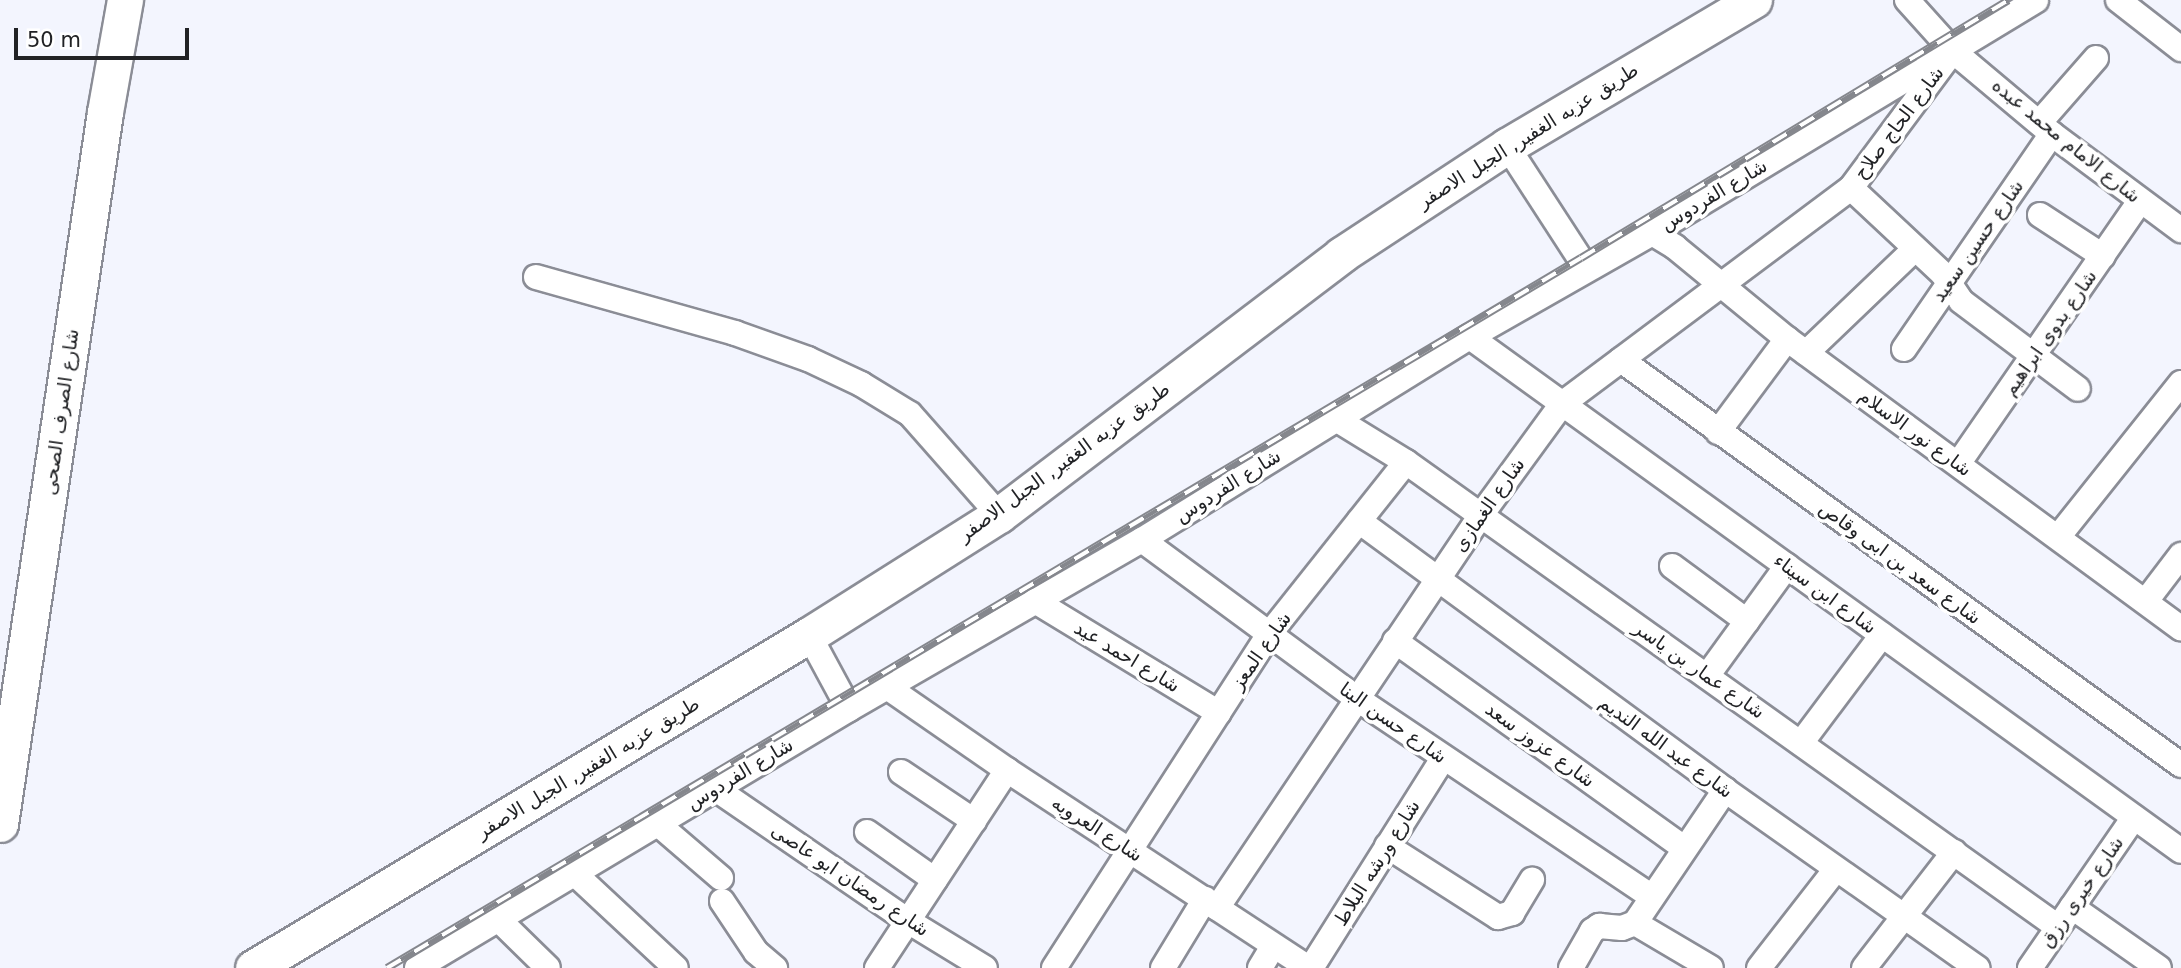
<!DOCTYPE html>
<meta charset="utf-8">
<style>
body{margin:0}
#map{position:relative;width:2181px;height:968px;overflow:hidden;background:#f3f5fe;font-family:"DejaVu Sans","Noto Naskh Arabic",sans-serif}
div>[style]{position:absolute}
.roads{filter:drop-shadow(2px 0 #8b8d96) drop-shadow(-2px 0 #8b8d96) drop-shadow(0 2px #8b8d96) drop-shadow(0 -2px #8b8d96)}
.street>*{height:24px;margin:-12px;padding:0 12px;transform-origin:12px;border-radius:12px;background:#fff}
.secondary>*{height:35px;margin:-17.5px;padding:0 17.5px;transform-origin:17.5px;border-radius:17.5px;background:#fff}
.rail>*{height:8px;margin-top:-4px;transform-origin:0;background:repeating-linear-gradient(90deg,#fff 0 16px,#85878d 0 32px);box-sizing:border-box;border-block:2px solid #85878d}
span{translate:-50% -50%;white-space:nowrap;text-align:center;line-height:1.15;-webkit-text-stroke:7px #fff;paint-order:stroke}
.street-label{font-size:19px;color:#212225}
.scale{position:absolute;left:14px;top:28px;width:175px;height:32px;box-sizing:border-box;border:4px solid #212225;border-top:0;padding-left:9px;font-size:21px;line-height:24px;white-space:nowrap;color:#212225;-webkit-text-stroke:5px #fff;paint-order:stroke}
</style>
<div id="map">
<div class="roads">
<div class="street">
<div style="left:1907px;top:0;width:69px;rotate:48deg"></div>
<div style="left:1953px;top:51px;width:129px;rotate:40deg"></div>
<div style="left:2052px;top:134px;width:161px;rotate:36.7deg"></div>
<div style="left:2118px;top:0;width:80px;rotate:37.9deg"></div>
<div style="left:1946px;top:60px;width:159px;rotate:126.6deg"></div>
<div style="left:1851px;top:188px;width:126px;rotate:43.1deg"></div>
<div style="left:1943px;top:274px;width:32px;rotate:56deg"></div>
<div style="left:1961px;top:301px;width:146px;rotate:36.9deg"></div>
<div style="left:2040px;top:122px;width:85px;rotate:-48.8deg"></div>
<div style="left:1507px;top:146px;width:147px;rotate:57deg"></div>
<div style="left:2040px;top:215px;width:75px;rotate:33.1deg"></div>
<div style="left:1652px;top:233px;width:27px;rotate:31deg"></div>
<div style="left:1675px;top:247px;width:145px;rotate:39.4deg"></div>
<div style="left:1787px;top:339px;width:489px;rotate:36.3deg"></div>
<div style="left:536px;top:277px;width:207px;rotate:15.7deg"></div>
<div style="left:735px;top:333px;width:77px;rotate:19.6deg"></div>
<div style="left:808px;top:359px;width:59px;rotate:25.3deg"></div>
<div style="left:861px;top:384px;width:57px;rotate:31.5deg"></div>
<div style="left:910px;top:414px;width:135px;rotate:48.6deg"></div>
<div style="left:1470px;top:337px;width:877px;rotate:35.86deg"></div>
<div style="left:1904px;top:349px;width:261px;rotate:-55.5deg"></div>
<div style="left:1806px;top:353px;width:151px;rotate:-43.7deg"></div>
<div style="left:1621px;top:360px;width:691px;rotate:35.87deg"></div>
<div style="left:1336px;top:419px;width:82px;rotate:31.6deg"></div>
<div style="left:1406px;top:462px;width:801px;rotate:35.5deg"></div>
<div style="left:1718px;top:432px;width:116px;rotate:-53.4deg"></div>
<div style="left:1958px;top:464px;width:320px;rotate:-55.3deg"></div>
<div style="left:1359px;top:521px;width:454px;rotate:36.3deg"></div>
<div style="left:1725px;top:790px;width:309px;rotate:35.2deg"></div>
<div style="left:2058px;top:537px;width:197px;rotate:-51.4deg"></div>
<div style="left:1142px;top:540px;width:266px;rotate:36.4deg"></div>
<div style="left:1356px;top:698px;width:355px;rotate:33.9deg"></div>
<div style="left:1672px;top:566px;width:93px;rotate:36.3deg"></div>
<div style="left:1035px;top:601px;width:215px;rotate:31.3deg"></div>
<div style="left:2146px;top:601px;width:58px;rotate:-52.7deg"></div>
<div style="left:809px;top:635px;width:84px;rotate:61.6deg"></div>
<div style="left:1395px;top:641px;width:355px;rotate:35.6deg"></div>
<div style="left:1707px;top:676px;width:136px;rotate:-54deg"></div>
<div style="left:887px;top:687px;width:146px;rotate:34.7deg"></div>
<div style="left:1007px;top:770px;width:361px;rotate:33.3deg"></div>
<div style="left:1801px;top:743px;width:135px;rotate:-53.1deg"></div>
<div style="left:901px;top:772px;width:88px;rotate:33.9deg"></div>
<div style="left:716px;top:789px;width:233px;rotate:34.5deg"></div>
<div style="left:908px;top:921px;width:90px;rotate:31.4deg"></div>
<div style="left:658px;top:824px;width:83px;rotate:40.6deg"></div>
<div style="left:867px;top:832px;width:83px;rotate:35.2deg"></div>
<div style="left:1387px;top:846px;width:132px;rotate:32.6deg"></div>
<div style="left:1498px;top:917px;width:15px;rotate:-16deg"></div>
<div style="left:1512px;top:913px;width:39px;rotate:-59deg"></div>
<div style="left:574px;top:873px;width:139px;rotate:43deg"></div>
<div style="left:722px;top:901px;width:61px;rotate:56.3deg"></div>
<div style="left:756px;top:952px;width:25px;rotate:40deg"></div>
<div style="left:2072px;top:907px;width:106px;rotate:35deg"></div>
<div style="left:1217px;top:908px;width:473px;rotate:-56.1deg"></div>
<div style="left:1481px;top:515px;width:137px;rotate:-53.9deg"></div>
<div style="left:1562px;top:404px;width:361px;rotate:-36.8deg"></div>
<div style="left:497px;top:918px;width:71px;rotate:44.4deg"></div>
<div style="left:1635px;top:923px;width:161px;rotate:-55.9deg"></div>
<div style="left:1635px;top:923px;width:88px;rotate:30.6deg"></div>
<div style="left:417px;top:968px;width:504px;rotate:-30.94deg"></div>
<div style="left:849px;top:709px;width:338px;rotate:-30deg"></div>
<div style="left:1142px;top:540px;width:386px;rotate:-31.8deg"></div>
<div style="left:1470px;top:337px;width:210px;rotate:-29.7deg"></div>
<div style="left:1652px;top:233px;width:449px;rotate:-31.2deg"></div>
<div style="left:877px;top:968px;width:237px;rotate:-56.7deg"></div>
<div style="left:1054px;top:968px;width:399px;rotate:-57.2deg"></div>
<div style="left:1270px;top:633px;width:218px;rotate:-51.5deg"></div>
<div style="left:1163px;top:968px;width:81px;rotate:-58.7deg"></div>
<div style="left:1260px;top:968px;width:26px;rotate:-59deg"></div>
<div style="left:1311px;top:968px;width:248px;rotate:-57.8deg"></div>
<div style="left:1571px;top:968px;width:43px;rotate:-60.4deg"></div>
<div style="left:1592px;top:931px;width:9px;rotate:-36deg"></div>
<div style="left:1599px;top:926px;width:23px;rotate:5deg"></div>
<div style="left:1622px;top:928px;width:14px;rotate:-21deg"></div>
<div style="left:1759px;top:968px;width:125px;rotate:-52.1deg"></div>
<div style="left:1864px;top:968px;width:147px;rotate:-52.2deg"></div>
<div style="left:2030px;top:968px;width:183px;rotate:-55.4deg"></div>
</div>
<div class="secondary">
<div style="left:0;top:824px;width:720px;rotate:-81.61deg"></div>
<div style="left:105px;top:112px;width:114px;rotate:-79.9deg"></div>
<div style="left:253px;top:968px;width:648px;rotate:-30.92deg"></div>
<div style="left:809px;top:635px;width:225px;rotate:-32.3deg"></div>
<div style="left:999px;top:515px;width:430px;rotate:-37.2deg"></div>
<div style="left:1341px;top:255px;width:199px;rotate:-33.3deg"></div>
<div style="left:1507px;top:146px;width:287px;rotate:-30.6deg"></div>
</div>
</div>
<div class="rail">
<div style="left:387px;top:968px;width:1389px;rotate:-30.74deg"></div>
<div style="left:1581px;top:258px;width:499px;rotate:-31.1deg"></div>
</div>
<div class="street-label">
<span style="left:1899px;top:123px;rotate:-53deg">شارع الحاج صلاح</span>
<span style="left:1528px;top:136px;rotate:-32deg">طريق عزبه الغفير, الجبل الاصفر</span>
<span style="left:2066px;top:141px;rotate:39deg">شارع الامام محمد عبده</span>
<span style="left:1714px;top:195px;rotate:-31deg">شارع الفردوس</span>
<span style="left:1978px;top:241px;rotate:-55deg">شارع حسين سعيد</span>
<span style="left:2050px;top:333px;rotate:-55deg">شارع بدوى ابراهيم</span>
<span style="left:61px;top:412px;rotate:-82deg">شارع الصرف الصحى</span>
<span style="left:1915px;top:433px;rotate:36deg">شارع نور الاسلام</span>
<span style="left:1064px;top:462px;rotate:-36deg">طريق عزبه الغفير, الجبل الاصفر</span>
<span style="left:1228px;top:486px;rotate:-32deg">شارع الفردوس</span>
<span style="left:1489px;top:505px;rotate:-55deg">شارع الغمازى</span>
<span style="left:1900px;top:563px;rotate:36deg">شارع سعد بن ابى وقاص</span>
<span style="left:1825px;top:594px;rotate:36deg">شارع ابن سيناء</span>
<span style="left:1261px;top:651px;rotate:-55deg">شارع المعز</span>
<span style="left:1127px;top:657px;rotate:31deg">شارع احمد عيد</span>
<span style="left:1699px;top:670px;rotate:35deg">شارع عمار بن ياسر</span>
<span style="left:1393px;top:723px;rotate:35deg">شارع حسن البنا</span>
<span style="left:1540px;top:745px;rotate:36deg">شارع عزوز سعد</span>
<span style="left:1666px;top:747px;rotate:36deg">شارع عبد الله النديم</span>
<span style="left:588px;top:768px;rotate:-31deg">طريق عزبه الغفير, الجبل الاصفر</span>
<span style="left:740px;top:774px;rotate:-31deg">شارع الفردوس</span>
<span style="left:1097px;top:829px;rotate:33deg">شارع العروبه</span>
<span style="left:1377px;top:863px;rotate:-58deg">شارع ورشه البلاط</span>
<span style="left:850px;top:880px;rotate:34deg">شارع رمضان ابو عاصى</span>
<span style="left:2082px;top:892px;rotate:-55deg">شارع خيرى رزق</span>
</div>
<div class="scale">50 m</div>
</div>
